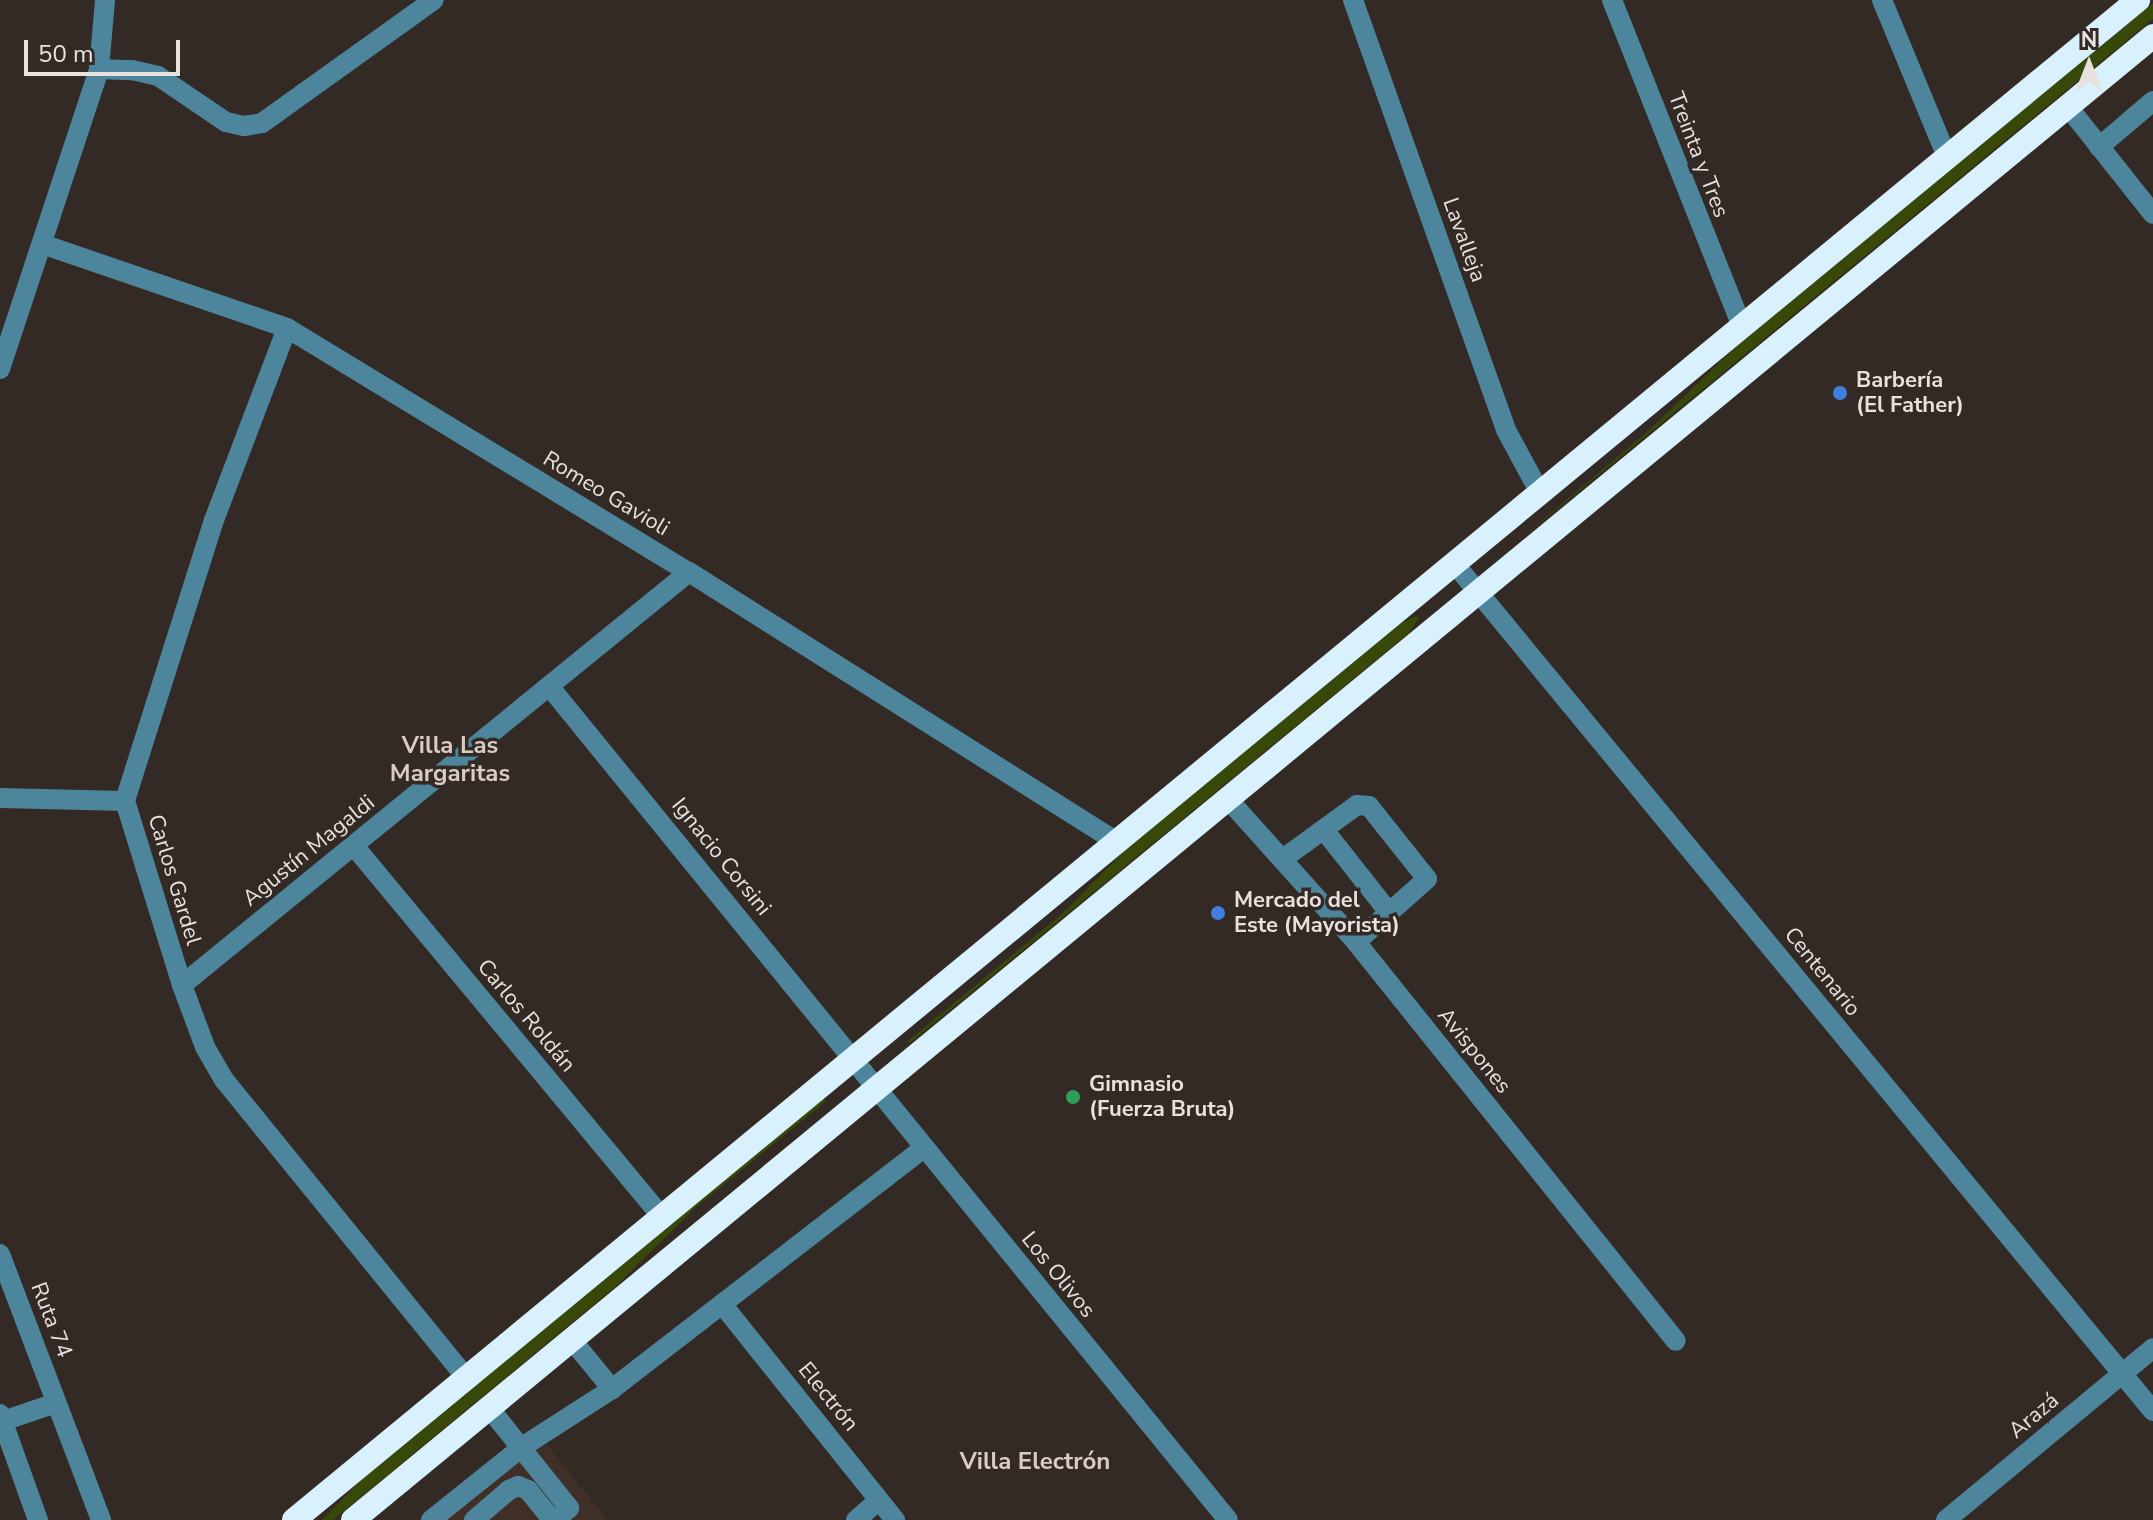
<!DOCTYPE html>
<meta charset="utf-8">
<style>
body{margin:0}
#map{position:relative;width:2153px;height:1520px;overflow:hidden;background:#342a25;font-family:"Nunito Sans",sans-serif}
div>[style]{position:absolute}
.built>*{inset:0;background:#3f2f26}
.green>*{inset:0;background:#374809}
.minor>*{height:20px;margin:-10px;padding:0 10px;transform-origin:10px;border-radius:10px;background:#4c859c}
.highway>*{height:24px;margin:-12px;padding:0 12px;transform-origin:12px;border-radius:12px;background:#d8f1fd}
.dots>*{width:22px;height:22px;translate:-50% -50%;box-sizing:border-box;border:4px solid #342a25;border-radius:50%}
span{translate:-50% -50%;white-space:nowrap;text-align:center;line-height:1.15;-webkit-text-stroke:7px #342a25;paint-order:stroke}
.street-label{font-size:22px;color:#e8e1de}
.poi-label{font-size:22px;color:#e8e1de;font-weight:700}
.left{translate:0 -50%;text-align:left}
.neighbourhood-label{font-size:24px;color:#d9ccc5;font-weight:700}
.north{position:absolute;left:2049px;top:24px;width:80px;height:80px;-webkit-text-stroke:6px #342a25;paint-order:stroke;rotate:0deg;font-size:22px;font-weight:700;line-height:32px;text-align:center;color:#e8e1de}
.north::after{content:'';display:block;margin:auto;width:28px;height:36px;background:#e8e1de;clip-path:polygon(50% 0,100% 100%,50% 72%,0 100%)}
.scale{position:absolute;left:24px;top:40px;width:156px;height:36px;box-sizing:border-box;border:4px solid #e8e1de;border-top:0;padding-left:10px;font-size:24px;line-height:28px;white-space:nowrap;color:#e8e1de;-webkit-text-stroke:6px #342a25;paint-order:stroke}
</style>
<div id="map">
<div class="built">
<div style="clip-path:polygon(544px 1441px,608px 1520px,446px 1520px)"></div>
</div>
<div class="green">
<div style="clip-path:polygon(2153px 3px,2153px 19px,1500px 556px,1648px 431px,1743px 340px)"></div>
<div style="clip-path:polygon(1416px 616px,1419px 618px,1409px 633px,910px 1043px,908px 1041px,1063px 913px,1128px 847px,1399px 624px)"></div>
<div style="clip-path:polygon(823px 1098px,826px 1101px,695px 1208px,615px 1287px,333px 1520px,322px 1520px,366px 1475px)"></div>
</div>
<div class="minor">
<div style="left:1353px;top:0;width:456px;rotate:70.4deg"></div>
<div style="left:1506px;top:430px;width:72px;rotate:61.6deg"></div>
<div style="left:1612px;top:0;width:351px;rotate:68.3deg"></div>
<div style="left:1882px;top:0;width:170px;rotate:67.5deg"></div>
<div style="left:99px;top:69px;width:33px;rotate:2deg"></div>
<div style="left:132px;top:70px;width:27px;rotate:13deg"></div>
<div style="left:158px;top:76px;width:82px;rotate:34.1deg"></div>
<div style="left:226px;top:122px;width:18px;rotate:13deg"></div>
<div style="left:244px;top:126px;width:18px;rotate:-9deg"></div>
<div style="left:262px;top:123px;width:211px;rotate:-35.6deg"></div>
<div style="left:2069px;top:108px;width:135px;rotate:51.6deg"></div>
<div style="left:2099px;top:147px;width:71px;rotate:-40.4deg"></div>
<div style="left:42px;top:244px;width:259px;rotate:18.9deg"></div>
<div style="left:287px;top:328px;width:470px;rotate:31.3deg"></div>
<div style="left:689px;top:572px;width:506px;rotate:32.25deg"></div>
<div style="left:287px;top:328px;width:205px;rotate:110.8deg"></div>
<div style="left:214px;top:520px;width:295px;rotate:107.6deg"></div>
<div style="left:125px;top:801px;width:193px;rotate:72.8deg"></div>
<div style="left:182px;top:985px;width:66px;rotate:69.6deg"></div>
<div style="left:205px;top:1047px;width:39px;rotate:60deg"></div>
<div style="left:225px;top:1081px;width:382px;rotate:50.9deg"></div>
<div style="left:0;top:369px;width:316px;rotate:-71.7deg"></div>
<div style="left:99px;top:69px;width:69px;rotate:-85deg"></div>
<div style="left:1454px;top:563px;width:1099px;rotate:50.5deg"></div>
<div style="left:549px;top:686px;width:1075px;rotate:50.85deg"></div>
<div style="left:0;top:798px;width:125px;rotate:1.4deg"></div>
<div style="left:1227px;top:798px;width:193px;rotate:48.1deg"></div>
<div style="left:1356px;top:942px;width:511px;rotate:51.27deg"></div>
<div style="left:1324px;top:830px;width:103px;rotate:51.7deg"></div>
<div style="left:354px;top:846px;width:481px;rotate:50.3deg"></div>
<div style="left:1284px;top:858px;width:90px;rotate:-36deg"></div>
<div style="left:1357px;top:805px;width:12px;rotate:5deg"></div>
<div style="left:1369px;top:806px;width:93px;rotate:51.5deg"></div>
<div style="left:1427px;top:879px;width:95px;rotate:138.4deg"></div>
<div style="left:182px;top:985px;width:654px;rotate:-39.17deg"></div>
<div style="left:0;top:1254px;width:285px;rotate:69.2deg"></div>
<div style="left:722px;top:1304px;width:277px;rotate:51.3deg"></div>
<div style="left:571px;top:1339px;width:65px;rotate:50.6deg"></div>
<div style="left:490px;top:1409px;width:127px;rotate:51.4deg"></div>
<div style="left:569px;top:1508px;width:18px;rotate:137deg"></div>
<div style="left:0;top:1414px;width:113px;rotate:70.3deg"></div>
<div style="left:0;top:1422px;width:59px;rotate:-18.7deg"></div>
<div style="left:431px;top:1520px;width:117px;rotate:-38.7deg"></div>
<div style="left:522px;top:1447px;width:107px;rotate:-32.8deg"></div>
<div style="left:612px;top:1389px;width:393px;rotate:-37.7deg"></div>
<div style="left:474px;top:1520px;width:46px;rotate:-40.6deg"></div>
<div style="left:509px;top:1490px;width:10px;rotate:-24deg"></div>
<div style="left:518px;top:1486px;width:11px;rotate:22deg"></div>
<div style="left:528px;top:1490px;width:38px;rotate:51deg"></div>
<div style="left:856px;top:1520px;width:30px;rotate:-41deg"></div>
<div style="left:1946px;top:1520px;width:269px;rotate:-39.7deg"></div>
</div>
<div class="highway">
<div style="left:294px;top:1520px;width:2390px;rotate:-39.5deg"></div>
<div style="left:353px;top:1520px;width:2333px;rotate:-39.5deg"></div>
</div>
<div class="dots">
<div style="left:1840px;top:393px;background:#3f7fe0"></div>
<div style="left:1218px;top:913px;background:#3f7fe0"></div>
<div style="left:1073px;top:1097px;background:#2e9e5b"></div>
</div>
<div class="street-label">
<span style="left:1698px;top:155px;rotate:69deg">Treinta y Tres</span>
<span style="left:1464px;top:240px;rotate:70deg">Lavalleja</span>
<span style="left:606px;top:494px;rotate:31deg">Romeo Gavioli</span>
<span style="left:309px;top:851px;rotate:-39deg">Agustín Magaldi</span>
<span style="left:721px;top:857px;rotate:51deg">Ignacio Corsini</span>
<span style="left:174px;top:880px;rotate:73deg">Carlos Gardel</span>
<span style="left:1822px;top:972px;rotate:51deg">Centenario</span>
<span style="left:526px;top:1016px;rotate:50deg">Carlos Roldán</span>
<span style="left:1474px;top:1051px;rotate:51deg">Avispones</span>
<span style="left:1058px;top:1275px;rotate:51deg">Los Olivos</span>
<span style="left:51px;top:1320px;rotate:69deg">Ruta 74</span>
<span style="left:828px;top:1397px;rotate:51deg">Electrón</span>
<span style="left:2034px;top:1416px;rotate:-40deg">Arazá</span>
</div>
<div class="poi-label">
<span class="left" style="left:1856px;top:393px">Barbería<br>(El Father)</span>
<span class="left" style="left:1234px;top:913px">Mercado del<br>Este (Mayorista)</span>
<span class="left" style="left:1089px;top:1097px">Gimnasio<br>(Fuerza Bruta)</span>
</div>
<div class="neighbourhood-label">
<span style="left:450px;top:760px">Villa Las<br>Margaritas</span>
<span style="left:1035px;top:1462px">Villa Electrón</span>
</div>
<div class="north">N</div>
<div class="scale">50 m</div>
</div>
